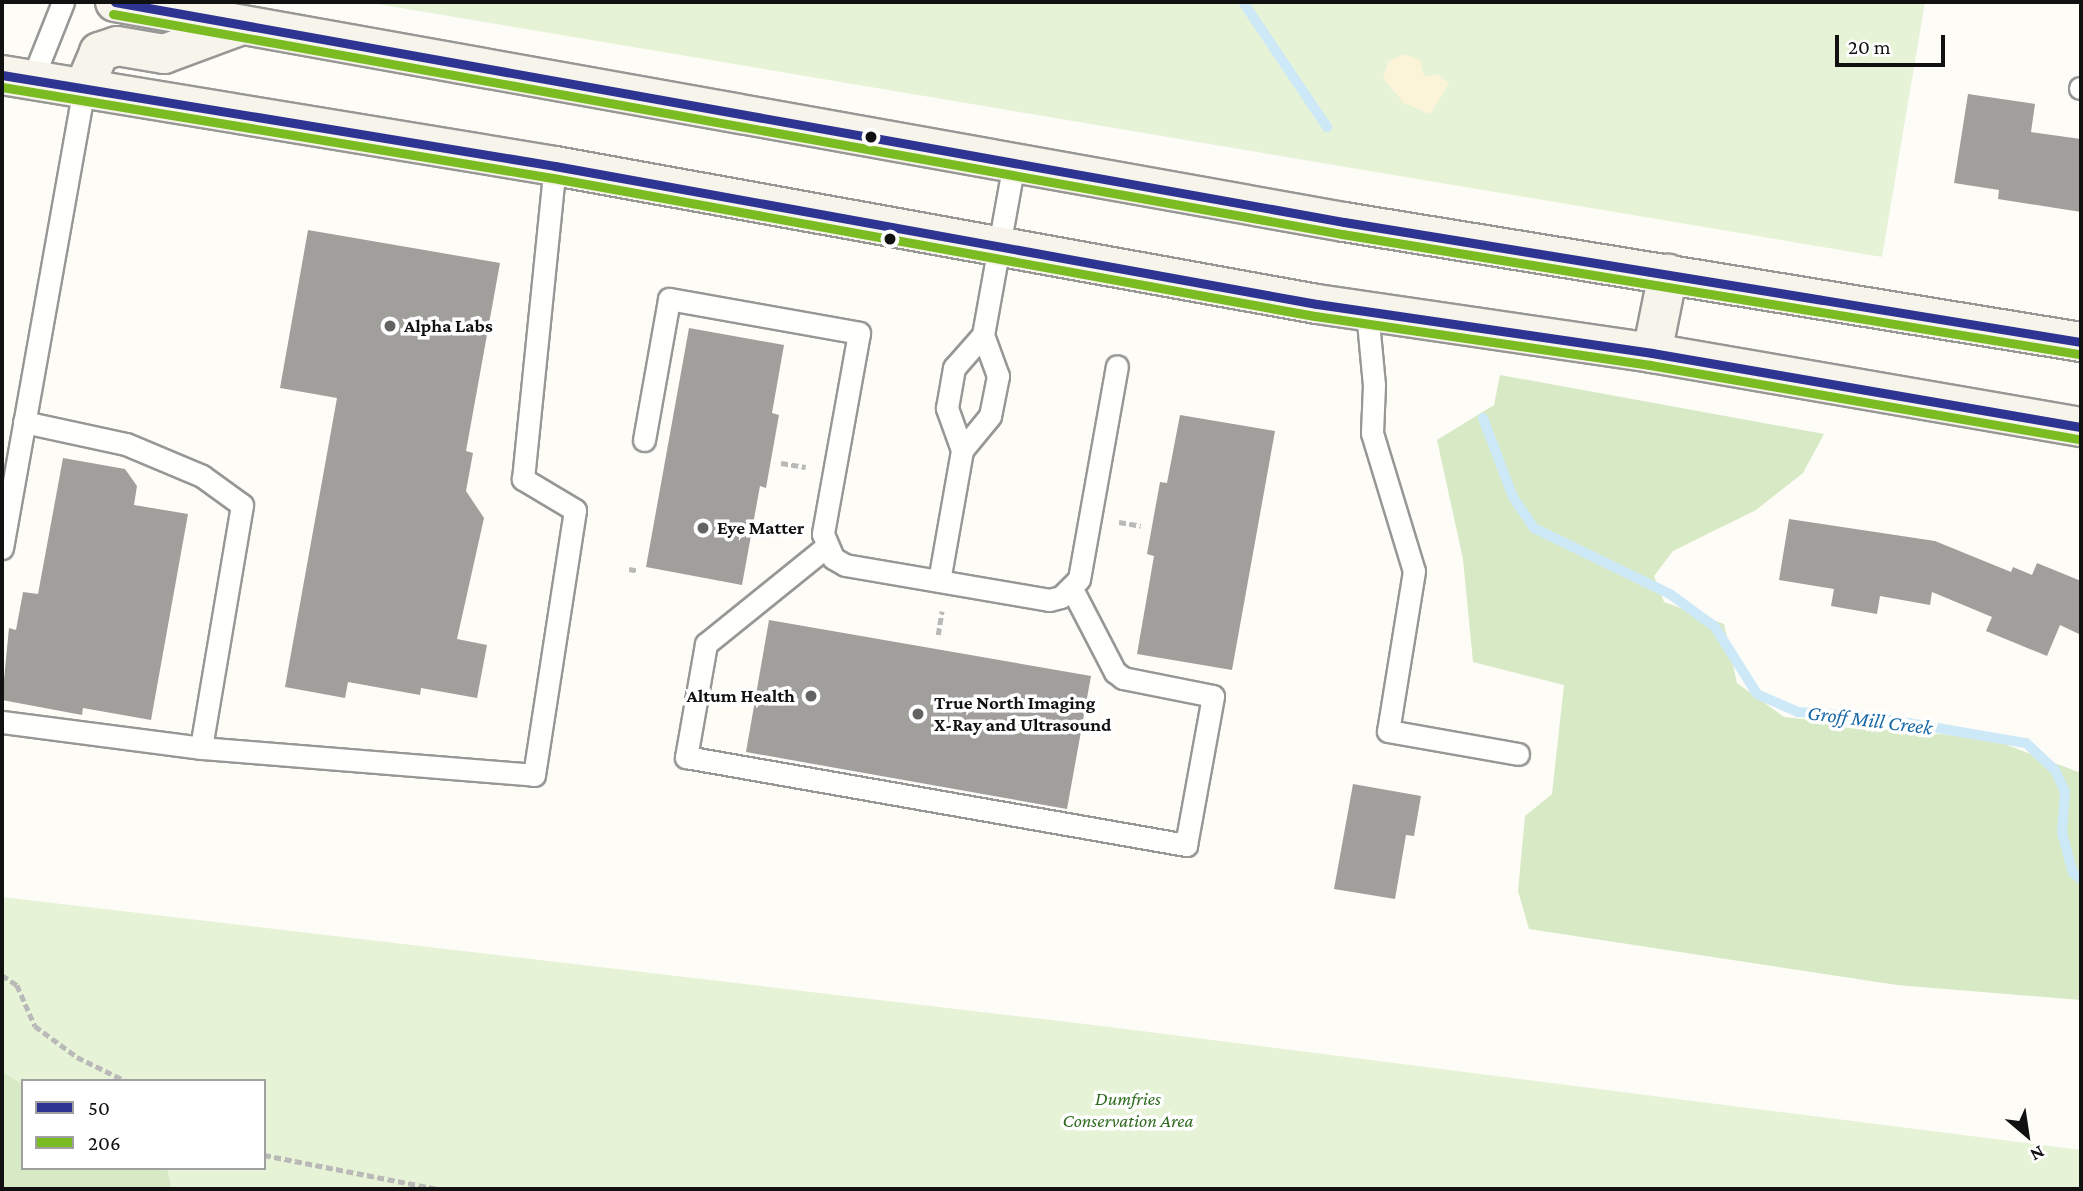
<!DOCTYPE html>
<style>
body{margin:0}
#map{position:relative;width:2083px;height:1191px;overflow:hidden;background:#fdfcf7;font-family:"Crimson Pro",serif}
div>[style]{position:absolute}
.green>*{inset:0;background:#e7f3d7}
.forest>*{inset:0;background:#d8eac5}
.sand>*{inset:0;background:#fcf4d9}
.stream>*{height:10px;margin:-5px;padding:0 5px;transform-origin:5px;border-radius:5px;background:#cde8f7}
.building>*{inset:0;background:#a19f9c}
.path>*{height:4.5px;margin-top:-2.25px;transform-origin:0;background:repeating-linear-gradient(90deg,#b9b9b8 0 7px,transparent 0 10.5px)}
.roads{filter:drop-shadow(2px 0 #979795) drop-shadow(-2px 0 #979795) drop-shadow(0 2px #979795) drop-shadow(0 -2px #979795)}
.lane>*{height:21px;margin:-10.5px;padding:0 10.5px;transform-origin:10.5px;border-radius:10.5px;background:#fffffe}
.secondary>*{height:38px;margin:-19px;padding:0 19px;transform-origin:19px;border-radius:19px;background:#f6f4eb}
.bus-1>*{height:9px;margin:-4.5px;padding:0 4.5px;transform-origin:4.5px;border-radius:4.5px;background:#2e3491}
.bus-2>*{height:9px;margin:-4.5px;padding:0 4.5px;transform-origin:4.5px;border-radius:4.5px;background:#7bbc23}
.dots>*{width:19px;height:19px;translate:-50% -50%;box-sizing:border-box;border:4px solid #fff;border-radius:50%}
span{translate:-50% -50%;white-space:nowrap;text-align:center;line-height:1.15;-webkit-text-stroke:7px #fff;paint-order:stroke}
.poi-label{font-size:19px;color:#111;font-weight:700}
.left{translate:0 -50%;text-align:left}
.right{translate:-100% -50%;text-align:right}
.park-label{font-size:19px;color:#2f6b1f;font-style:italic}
.water-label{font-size:21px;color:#1768a6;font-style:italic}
.frame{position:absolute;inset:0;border:4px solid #111;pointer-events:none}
.legend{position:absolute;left:21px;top:1079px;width:245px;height:91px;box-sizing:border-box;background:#fff;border:2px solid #a0a0a0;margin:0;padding:9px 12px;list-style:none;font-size:21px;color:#111}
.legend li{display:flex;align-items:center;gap:14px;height:35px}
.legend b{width:35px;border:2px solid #a0a0a0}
.north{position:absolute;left:1992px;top:1100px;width:70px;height:70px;-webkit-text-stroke:5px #fff;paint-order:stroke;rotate:151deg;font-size:19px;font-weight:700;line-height:28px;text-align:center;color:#111}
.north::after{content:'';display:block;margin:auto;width:24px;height:32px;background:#111;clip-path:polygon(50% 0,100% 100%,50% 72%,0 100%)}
.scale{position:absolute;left:1835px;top:35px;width:110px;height:32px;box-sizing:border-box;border:4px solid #111;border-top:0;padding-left:9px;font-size:21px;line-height:24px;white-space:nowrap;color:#111;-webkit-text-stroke:5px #fff;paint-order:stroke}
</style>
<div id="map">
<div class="green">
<div style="clip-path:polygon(365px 2px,1925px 2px,1882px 257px)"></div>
<div style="clip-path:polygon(2px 897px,1102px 1026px,2081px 1150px,2081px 1189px,172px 1189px,167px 1168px,264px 1168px,264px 1081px,23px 1084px,2px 1072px)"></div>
</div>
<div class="forest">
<div style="clip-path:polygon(1500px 375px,1824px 434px,1803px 473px,1756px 510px,1673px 551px,1654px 576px,1664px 602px,1724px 624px,1737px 683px,1784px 717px,1994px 740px,2081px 773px,2081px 1000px,1897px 985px,1529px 929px,1518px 891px,1525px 816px,1552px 794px,1564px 685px,1473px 662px,1463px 559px,1437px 440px,1494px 405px)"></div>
<div style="clip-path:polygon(2px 1072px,23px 1084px,23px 1168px,167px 1168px,172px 1189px,2px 1189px)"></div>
</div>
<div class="sand">
<div style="clip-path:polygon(1403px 54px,1420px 60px,1424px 76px,1439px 75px,1449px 83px,1430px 114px,1404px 103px,1383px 78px,1388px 62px)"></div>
</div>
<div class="stream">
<div style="left:1243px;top:2px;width:151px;rotate:56.1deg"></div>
<div style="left:1483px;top:418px;width:85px;rotate:69.2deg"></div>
<div style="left:1513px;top:497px;width:37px;rotate:56deg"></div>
<div style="left:1534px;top:528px;width:151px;rotate:25.9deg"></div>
<div style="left:1670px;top:594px;width:56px;rotate:36.3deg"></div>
<div style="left:1715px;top:627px;width:79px;rotate:57.9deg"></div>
<div style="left:1757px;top:694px;width:45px;rotate:23.7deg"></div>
<div style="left:1798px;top:712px;width:81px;rotate:4.2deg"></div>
<div style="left:1879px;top:718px;width:149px;rotate:9.7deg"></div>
<div style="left:2026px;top:743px;width:40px;rotate:43deg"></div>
<div style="left:2055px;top:770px;width:23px;rotate:65deg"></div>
<div style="left:2065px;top:791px;width:42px;rotate:94.1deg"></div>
<div style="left:2062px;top:833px;width:41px;rotate:74.6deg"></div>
<div style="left:2073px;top:873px;width:10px;rotate:37deg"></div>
</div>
<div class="building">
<div style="clip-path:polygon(1968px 94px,2035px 104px,2031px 132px,2081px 139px,2081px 212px,1998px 199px,1999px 190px,1954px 183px)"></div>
<div style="clip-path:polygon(308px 230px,500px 263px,466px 451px,473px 453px,466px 491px,484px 518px,457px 639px,487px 645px,477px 698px,421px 688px,420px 695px,348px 682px,345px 698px,285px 687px,337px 398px,280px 388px)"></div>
<div style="clip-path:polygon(689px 328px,784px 345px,772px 413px,779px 415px,766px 488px,760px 486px,742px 585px,646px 567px)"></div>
<div style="clip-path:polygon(1180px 415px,1275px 431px,1232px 670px,1137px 654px,1154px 556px,1147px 554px,1160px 482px,1167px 483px)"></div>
<div style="clip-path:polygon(63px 458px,125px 469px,137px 486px,134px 505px,188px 514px,151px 720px,83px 708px,82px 715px,2px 700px,9px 628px,16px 630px,23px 592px,38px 594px)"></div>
<div style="clip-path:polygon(1789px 519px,1935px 541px,2011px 572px,2013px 567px,2032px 575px,2037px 563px,2081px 581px,2081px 635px,2060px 625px,2047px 656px,1986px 631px,1992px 617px,1932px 592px,1930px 605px,1880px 596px,1877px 614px,1831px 606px,1834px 589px,1779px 580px)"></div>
<div style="clip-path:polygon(769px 620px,1091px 676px,1067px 809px,746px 752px)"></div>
<div style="clip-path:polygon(1353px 784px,1421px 796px,1414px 836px,1406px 835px,1395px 899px,1334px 889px)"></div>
</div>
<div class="path">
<div style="left:781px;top:463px;width:25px;rotate:9deg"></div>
<div style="left:1119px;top:522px;width:22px;rotate:10deg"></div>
<div style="left:629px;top:569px;width:10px;rotate:11deg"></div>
<div style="left:938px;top:635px;width:24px;rotate:-81deg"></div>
<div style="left:2px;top:975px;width:18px;rotate:34deg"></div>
<div style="left:17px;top:985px;width:45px;rotate:66.3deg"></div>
<div style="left:35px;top:1026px;width:52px;rotate:36.4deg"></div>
<div style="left:77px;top:1057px;width:55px;rotate:26.1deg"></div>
<div style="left:264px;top:1155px;width:177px;rotate:11.1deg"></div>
</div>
<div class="roads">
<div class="lane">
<div style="left:32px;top:80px;width:84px;rotate:-68.3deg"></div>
<div style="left:2080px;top:88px;width:1px"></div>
<div style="left:1367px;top:311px;width:74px;rotate:84.6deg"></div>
<div style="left:1374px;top:385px;width:48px;rotate:92.4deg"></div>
<div style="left:1372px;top:433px;width:144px;rotate:73.1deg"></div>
<div style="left:1414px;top:571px;width:162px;rotate:99.2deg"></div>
<div style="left:1388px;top:731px;width:132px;rotate:10deg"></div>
<div style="left:24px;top:422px;width:104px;rotate:12.2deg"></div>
<div style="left:126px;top:444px;width:82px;rotate:22.8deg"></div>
<div style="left:202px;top:476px;width:49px;rotate:35.9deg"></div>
<div style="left:242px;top:505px;width:246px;rotate:99.6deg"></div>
<div style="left:644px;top:440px;width:143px;rotate:-79.9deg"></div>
<div style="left:669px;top:299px;width:193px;rotate:10.1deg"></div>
<div style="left:859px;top:333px;width:204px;rotate:100.2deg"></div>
<div style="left:823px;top:534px;width:26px;rotate:67deg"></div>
<div style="left:833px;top:558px;width:14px;rotate:30deg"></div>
<div style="left:845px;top:565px;width:207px;rotate:9.7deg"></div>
<div style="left:1049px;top:600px;width:12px;rotate:-14deg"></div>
<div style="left:1061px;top:597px;width:25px;rotate:-45deg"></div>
<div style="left:1079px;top:579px;width:216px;rotate:-79.9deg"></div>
<div style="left:962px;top:450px;width:45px;rotate:-109.7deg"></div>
<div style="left:947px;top:408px;width:41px;rotate:-80.1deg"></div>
<div style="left:954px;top:368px;width:44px;rotate:-48.7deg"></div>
<div style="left:826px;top:547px;width:154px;rotate:141.1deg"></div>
<div style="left:706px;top:644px;width:115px;rotate:100deg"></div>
<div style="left:686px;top:757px;width:508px;rotate:9.98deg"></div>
<div style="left:1186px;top:845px;width:151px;rotate:-79.7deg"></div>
<div style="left:1213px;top:696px;width:92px;rotate:-168.7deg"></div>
<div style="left:1123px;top:678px;width:10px;rotate:-143deg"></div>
<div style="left:1115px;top:672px;width:93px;rotate:-117.4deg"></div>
<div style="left:2px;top:548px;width:467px;rotate:-79.9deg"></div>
<div style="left:939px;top:581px;width:133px;rotate:-80deg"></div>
<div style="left:962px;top:450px;width:44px;rotate:-50.5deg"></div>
<div style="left:990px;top:416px;width:41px;rotate:-78.7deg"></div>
<div style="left:998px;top:376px;width:44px;rotate:-110.1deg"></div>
<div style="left:983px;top:335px;width:176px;rotate:-79.8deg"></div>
<div style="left:2px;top:722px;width:201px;rotate:7.4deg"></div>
<div style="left:201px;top:748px;width:334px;rotate:4.6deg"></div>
<div style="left:534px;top:775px;width:268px;rotate:-81.2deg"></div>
<div style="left:575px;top:510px;width:61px;rotate:-149.2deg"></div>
<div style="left:523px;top:479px;width:315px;rotate:-84.2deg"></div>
</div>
<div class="secondary">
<div style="left:115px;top:2px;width:1249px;rotate:10.15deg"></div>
<div style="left:1344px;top:222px;width:747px;rotate:9.25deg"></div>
<div style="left:2px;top:75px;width:560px;rotate:9.34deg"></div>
<div style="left:555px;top:166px;width:774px;rotate:10.27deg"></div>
<div style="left:1317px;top:304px;width:339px;rotate:8.3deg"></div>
<div style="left:1652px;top:353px;width:435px;rotate:9.8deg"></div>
<div style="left:84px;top:88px;width:39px;rotate:-67deg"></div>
<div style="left:99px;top:52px;width:19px;rotate:-18deg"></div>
<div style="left:117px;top:46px;width:48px;rotate:9.7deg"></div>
<div style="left:164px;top:54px;width:83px;rotate:-20.4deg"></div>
<div style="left:1652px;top:353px;width:81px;rotate:-78.6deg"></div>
</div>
</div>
<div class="bus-1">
<div style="left:115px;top:2px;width:1249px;rotate:10.15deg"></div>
<div style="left:1344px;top:222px;width:747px;rotate:9.25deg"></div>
<div style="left:2px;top:75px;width:560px;rotate:9.34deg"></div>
<div style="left:555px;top:166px;width:774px;rotate:10.27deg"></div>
<div style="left:1317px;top:304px;width:339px;rotate:8.3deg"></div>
<div style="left:1652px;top:353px;width:435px;rotate:9.8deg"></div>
</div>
<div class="bus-2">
<div style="left:113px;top:14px;width:1249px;rotate:10.15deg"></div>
<div style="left:1342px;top:234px;width:747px;rotate:9.25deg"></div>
<div style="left:2px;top:87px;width:558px;rotate:9.38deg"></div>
<div style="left:553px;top:178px;width:774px;rotate:10.27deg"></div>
<div style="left:1315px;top:316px;width:339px;rotate:8.3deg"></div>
<div style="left:1650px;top:365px;width:435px;rotate:9.8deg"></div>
</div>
<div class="dots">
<div style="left:871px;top:137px;background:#111"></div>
<div style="left:890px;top:239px;background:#111"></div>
<div style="left:390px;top:326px;background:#646362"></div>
<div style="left:703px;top:528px;background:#646362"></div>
<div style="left:811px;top:696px;background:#646362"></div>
<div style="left:918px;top:714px;background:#646362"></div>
</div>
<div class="poi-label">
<span class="left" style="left:404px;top:326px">Alpha Labs</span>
<span class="left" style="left:717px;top:528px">Eye Matter</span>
<span class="right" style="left:795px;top:696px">Altum Health</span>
<span class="left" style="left:934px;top:714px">True North Imaging<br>X-Ray and Ultrasound</span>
</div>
<div class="park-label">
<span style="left:1128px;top:1110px">Dumfries<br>Conservation Area</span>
</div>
<div class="water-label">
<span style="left:1870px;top:720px;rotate:7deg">Groff Mill Creek</span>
</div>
<div class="frame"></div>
<ul class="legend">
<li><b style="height:9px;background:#2e3491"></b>50</li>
<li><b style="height:9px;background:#7bbc23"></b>206</li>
</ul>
<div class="north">N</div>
<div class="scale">20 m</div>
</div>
